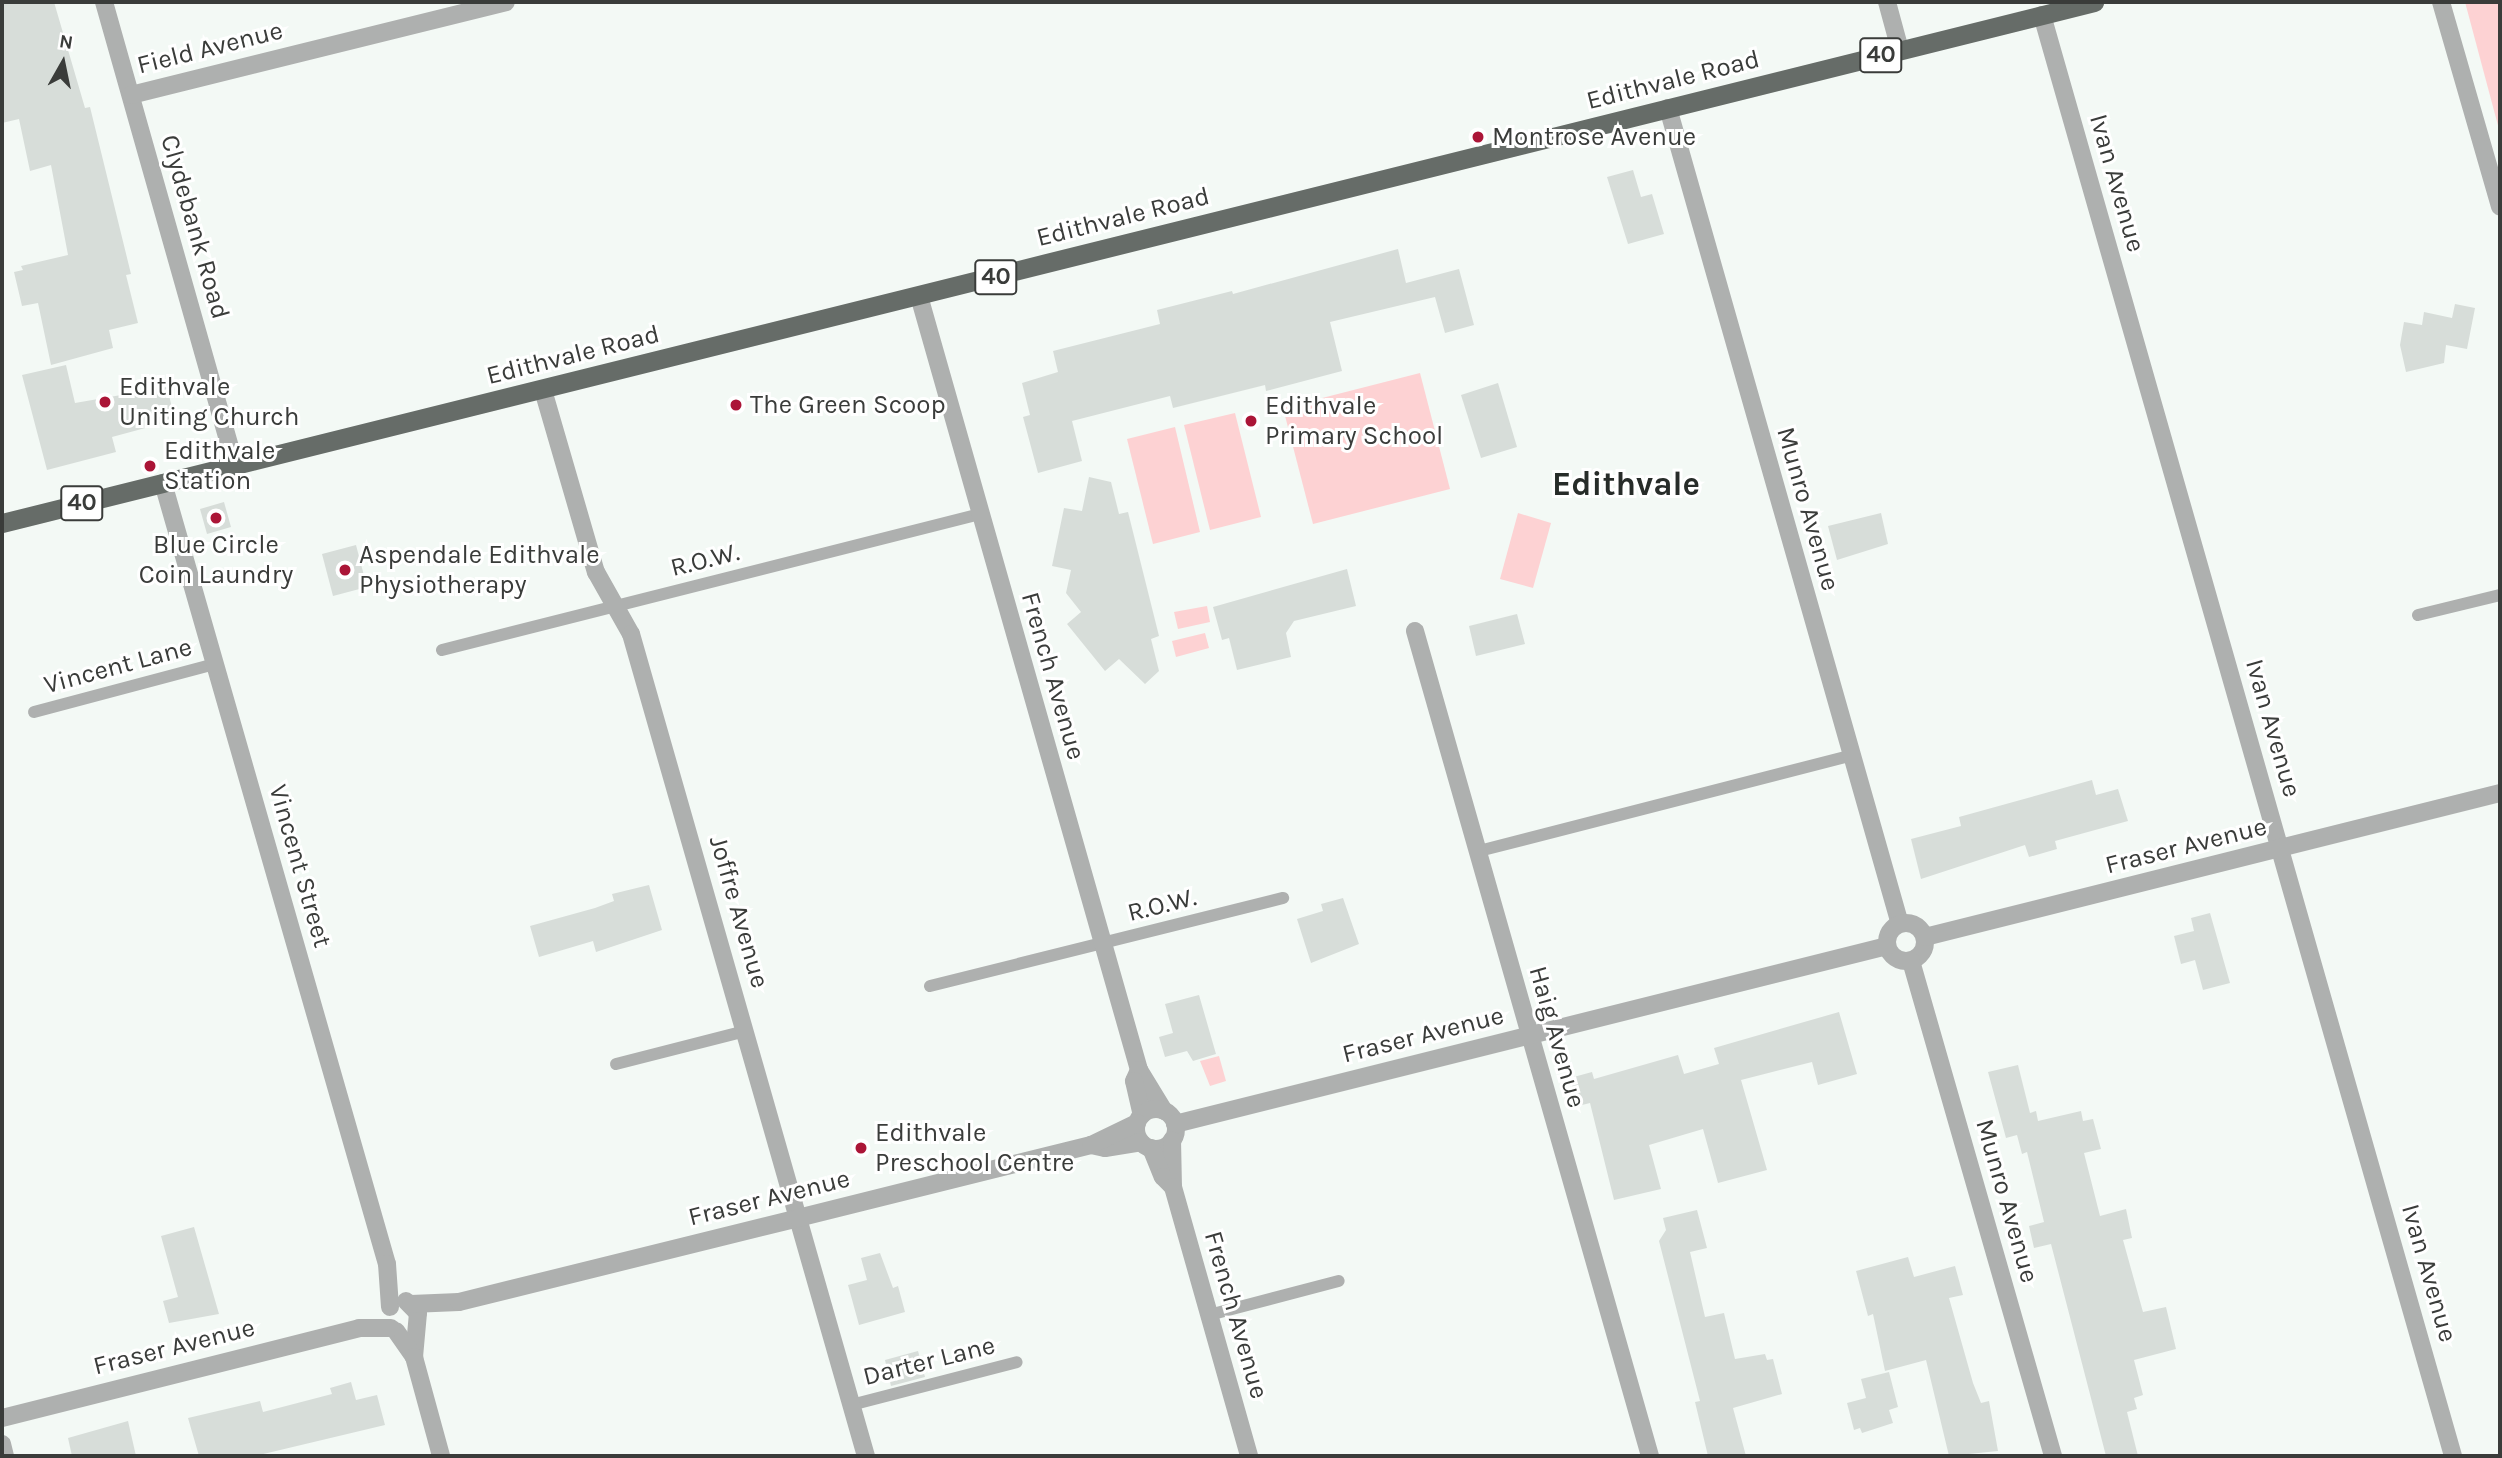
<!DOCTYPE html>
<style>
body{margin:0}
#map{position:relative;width:2502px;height:1458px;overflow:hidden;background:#f3f9f5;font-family:Karla,sans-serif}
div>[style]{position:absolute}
.green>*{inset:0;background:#fdd2d3}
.building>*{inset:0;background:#d7ddd9}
.service>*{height:12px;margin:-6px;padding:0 6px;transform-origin:6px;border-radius:6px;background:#aeb0af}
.minor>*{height:18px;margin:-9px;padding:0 9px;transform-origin:9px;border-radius:9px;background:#aeb0af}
.minor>.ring{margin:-9px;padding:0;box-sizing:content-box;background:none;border:18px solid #aeb0af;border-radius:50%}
.tertiary>*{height:18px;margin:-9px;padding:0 9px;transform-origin:9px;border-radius:9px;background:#aeb0af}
.trunk>*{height:19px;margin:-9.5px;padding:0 9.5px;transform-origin:9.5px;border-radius:9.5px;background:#666c68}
.dots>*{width:19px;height:19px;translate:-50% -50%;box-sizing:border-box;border:4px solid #fff;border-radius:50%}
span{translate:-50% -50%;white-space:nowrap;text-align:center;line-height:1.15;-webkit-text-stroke:6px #fff;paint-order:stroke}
.shield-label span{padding:2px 5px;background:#fff;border:2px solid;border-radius:5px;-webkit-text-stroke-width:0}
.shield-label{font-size:24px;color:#3a3c3a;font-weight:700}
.street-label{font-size:26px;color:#3a3c3a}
.poi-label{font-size:26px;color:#3a3c3a}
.left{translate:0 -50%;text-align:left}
.district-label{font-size:33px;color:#272c29;font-weight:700}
.frame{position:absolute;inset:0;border:4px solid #3a3c3a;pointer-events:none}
.north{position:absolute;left:28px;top:28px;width:70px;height:70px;-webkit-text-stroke:5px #fff;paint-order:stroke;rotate:9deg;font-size:19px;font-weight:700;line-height:28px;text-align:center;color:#3a3c3a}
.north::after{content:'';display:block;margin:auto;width:24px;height:32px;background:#3a3c3a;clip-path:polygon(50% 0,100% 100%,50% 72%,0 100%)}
</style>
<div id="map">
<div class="green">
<div style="clip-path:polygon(2465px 2px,2500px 2px,2500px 133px)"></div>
<div style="clip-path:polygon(1420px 373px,1450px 489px,1313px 524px,1283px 408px)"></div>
<div style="clip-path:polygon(1235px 413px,1261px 517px,1210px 530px,1184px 425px)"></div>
<div style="clip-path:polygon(1175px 427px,1200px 532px,1153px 544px,1127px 439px)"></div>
<div style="clip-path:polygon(1518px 513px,1551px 523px,1533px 588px,1500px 579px)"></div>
<div style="clip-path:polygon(1207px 606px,1210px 622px,1178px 629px,1174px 612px)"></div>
<div style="clip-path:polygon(1205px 633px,1209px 648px,1176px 657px,1172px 641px)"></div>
<div style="clip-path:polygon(1219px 1056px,1226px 1081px,1210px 1086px,1200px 1061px)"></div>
</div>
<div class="building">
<div style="clip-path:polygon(2px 2px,54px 2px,85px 108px,90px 107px,131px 274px,126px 275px,138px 323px,109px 330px,113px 348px,51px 365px,38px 303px,22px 306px,14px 272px,23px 270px,21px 266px,68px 255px,51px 165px,30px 171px,19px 119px,2px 123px)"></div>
<div style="clip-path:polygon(1633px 170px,1641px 197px,1652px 194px,1664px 234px,1628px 244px,1607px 177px)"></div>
<div style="clip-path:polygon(1398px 249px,1406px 283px,1459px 269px,1474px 325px,1445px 333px,1435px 297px,1330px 322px,1342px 371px,1266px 391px,1265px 385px,1173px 408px,1170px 396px,1072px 421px,1082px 461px,1038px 473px,1023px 417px,1030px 415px,1022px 383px,1058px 372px,1053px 351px,1160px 324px,1157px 310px,1232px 291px,1233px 294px)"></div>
<div style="clip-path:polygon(2455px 304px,2475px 308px,2467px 349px,2446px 345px,2444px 363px,2406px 372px,2400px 345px,2404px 322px,2422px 325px,2424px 312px,2452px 318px)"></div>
<div style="clip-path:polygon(66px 365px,75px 403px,167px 387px,175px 420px,112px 437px,116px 452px,47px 470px,22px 375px)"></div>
<div style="clip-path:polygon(1498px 383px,1517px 447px,1481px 458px,1461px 395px)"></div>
<div style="clip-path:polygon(1089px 477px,1111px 482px,1119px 514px,1128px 512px,1159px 636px,1151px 639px,1159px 671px,1145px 684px,1119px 659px,1105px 671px,1067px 624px,1081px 612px,1066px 593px,1071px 570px,1052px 566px,1064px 508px,1082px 511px)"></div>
<div style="clip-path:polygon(224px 502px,231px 527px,207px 534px,200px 509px)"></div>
<div style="clip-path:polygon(1881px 513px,1888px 544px,1837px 560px,1828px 526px)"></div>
<div style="clip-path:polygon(356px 545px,367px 587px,333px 596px,322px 554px)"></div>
<div style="clip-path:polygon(1347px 569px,1356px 606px,1294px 621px,1286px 633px,1291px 657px,1237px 670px,1229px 638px,1222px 640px,1213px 607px)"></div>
<div style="clip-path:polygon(1517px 614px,1525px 644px,1476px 656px,1469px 626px)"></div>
<div style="clip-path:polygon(2092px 780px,2096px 795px,2118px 789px,2128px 821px,2055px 841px,2057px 849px,2029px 857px,2025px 845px,1921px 879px,1911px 839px,1961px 826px,1959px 817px)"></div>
<div style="clip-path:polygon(649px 885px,662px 930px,596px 952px,593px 941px,539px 957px,530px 926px,595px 908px,614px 901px,612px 894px)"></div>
<div style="clip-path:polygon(1343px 898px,1359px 944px,1311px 963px,1297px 919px,1323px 911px,1321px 904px)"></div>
<div style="clip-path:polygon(2210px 913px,2230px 983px,2203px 990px,2195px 960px,2181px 964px,2174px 936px,2194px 931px,2191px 918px)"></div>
<div style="clip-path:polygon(1199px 995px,1216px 1054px,1193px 1061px,1187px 1051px,1165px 1057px,1159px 1037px,1173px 1033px,1165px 1004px)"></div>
<div style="clip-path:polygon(1839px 1012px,1857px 1074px,1818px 1085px,1812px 1062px,1741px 1080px,1767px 1170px,1718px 1183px,1703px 1129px,1649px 1145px,1661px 1189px,1614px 1200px,1590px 1103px,1578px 1106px,1570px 1078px,1592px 1072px,1594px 1079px,1678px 1055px,1684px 1074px,1719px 1064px,1714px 1048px)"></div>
<div style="clip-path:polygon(2018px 1065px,2030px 1113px,2036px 1111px,2038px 1121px,2081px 1111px,2083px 1121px,2093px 1119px,2101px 1149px,2084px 1153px,2100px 1216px,2126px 1209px,2132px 1238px,2123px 1240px,2143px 1312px,2166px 1307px,2176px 1349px,2134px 1360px,2143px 1395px,2134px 1398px,2137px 1409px,2127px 1412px,2138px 1456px,2106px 1456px,2051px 1244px,2034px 1248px,2029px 1226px,2044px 1222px,2027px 1152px,2022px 1154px,2017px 1135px,2006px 1138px,1988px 1072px)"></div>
<div style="clip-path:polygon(1697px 1210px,1707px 1248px,1690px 1252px,1705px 1317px,1724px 1313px,1735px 1359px,1765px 1354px,1767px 1360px,1773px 1359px,1782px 1394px,1733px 1408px,1746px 1456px,1708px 1456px,1695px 1402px,1700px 1401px,1659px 1241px,1666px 1230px,1663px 1218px)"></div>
<div style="clip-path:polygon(194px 1227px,219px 1314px,169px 1323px,163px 1301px,178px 1297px,161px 1236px)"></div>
<div style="clip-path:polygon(880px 1253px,893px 1288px,898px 1286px,905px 1312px,859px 1325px,848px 1285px,867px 1280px,861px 1258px)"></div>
<div style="clip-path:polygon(1908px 1257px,1914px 1277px,1955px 1266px,1963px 1295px,1949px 1298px,1973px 1383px,1981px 1403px,1989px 1401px,1998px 1451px,1949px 1456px,1926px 1360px,1885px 1371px,1873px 1314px,1868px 1316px,1856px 1271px)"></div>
<div style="clip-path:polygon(918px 1351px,925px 1377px,891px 1386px,885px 1360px)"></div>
<div style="clip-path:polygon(1889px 1372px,1898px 1407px,1889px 1410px,1893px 1423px,1862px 1433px,1860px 1428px,1854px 1430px,1847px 1403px,1866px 1398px,1861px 1379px)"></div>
<div style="clip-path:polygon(351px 1382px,356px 1400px,377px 1395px,385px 1425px,255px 1456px,199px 1456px,188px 1418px,260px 1401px,263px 1412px,332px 1394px,330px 1388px)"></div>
<div style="clip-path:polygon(128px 1421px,136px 1456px,72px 1456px,68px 1438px)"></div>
</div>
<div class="service">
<div style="left:2418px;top:615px;width:84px;rotate:-13.7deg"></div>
<div style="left:442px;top:650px;width:555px;rotate:-14.19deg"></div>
<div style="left:34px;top:712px;width:186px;rotate:-14.9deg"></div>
<div style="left:1479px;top:851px;width:386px;rotate:-14.4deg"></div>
<div style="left:930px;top:986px;width:364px;rotate:-14deg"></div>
<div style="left:616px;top:1064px;width:133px;rotate:-14.3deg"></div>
<div style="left:1209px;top:1315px;width:134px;rotate:-14.7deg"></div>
<div style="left:851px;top:1405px;width:171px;rotate:-14.5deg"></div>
</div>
<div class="minor">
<div style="left:104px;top:2px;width:482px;rotate:74.2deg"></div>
<div style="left:1887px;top:2px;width:50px;rotate:74.8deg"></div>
<div style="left:2441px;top:2px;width:213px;rotate:73.9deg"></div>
<div style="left:2042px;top:15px;width:1498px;rotate:74.08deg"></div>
<div style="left:131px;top:95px;width:386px;rotate:-13.9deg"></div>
<div style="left:1668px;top:108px;width:848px;rotate:74.13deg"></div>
<div style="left:919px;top:296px;width:805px;rotate:74.13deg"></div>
<div style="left:1139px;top:1070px;width:48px;rotate:58.6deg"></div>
<div style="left:543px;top:390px;width:190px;rotate:73.8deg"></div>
<div style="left:596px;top:572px;width:71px;rotate:60.6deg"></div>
<div style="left:631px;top:634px;width:855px;rotate:74.05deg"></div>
<div style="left:163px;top:483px;width:812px;rotate:74deg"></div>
<div style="left:387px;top:1264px;width:43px;rotate:86deg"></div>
<div style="left:1415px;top:631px;width:858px;rotate:74.1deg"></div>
<div class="ring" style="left:1887px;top:923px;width:20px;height:20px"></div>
<div style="left:1925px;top:937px;width:593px;rotate:-14.06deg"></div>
<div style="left:1911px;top:961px;width:515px;rotate:73.99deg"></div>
<div style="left:1139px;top:1070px;width:12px;rotate:114deg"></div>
<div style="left:1134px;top:1081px;width:35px;rotate:77deg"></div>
<div class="ring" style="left:1136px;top:1109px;width:22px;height:22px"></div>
<div style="left:1175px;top:1124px;width:734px;rotate:-14.04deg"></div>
<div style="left:1172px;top:1140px;width:47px;rotate:88.8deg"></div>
<div style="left:1091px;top:1145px;width:14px;rotate:12deg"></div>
<div style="left:1105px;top:1148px;width:36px;rotate:-9deg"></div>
<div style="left:1151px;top:1148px;width:31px;rotate:68deg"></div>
<div style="left:1163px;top:1177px;width:14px;rotate:45deg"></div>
<div style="left:1173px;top:1187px;width:280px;rotate:74.2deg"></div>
<div style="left:406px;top:1301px;width:17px;rotate:45deg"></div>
<div style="left:418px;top:1313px;width:44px;rotate:95.2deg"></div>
<div style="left:411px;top:1304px;width:48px;rotate:-2.4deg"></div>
<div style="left:459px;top:1302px;width:349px;rotate:-13.9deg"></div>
<div style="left:798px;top:1218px;width:302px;rotate:-14deg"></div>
<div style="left:1091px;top:1145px;width:51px;rotate:-25.6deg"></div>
<div style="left:396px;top:1331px;width:32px;rotate:55deg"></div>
<div style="left:414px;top:1357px;width:103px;rotate:74.7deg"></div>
<div style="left:2px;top:1418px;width:368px;rotate:-14.1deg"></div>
<div style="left:359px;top:1328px;width:32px"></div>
</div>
<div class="tertiary">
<div style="left:2px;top:1444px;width:12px;rotate:76deg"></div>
</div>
<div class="trunk">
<div style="left:2px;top:523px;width:2156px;rotate:-13.98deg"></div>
</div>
<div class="dots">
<div style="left:1478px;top:137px;background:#ab1537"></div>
<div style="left:105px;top:402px;background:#ab1537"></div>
<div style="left:736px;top:405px;background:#ab1537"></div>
<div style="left:1251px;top:421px;background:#ab1537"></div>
<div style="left:150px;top:466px;background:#ab1537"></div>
<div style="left:216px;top:518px;background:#ab1537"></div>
<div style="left:345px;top:570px;background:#ab1537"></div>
<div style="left:861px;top:1148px;background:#ab1537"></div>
</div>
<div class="shield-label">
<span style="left:1881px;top:55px">40</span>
<span style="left:996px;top:277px">40</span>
<span style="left:82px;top:503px">40</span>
</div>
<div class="street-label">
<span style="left:210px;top:48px;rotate:-14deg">Field Avenue</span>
<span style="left:1673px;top:80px;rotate:-14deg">Edithvale Road</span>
<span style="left:2117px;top:183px;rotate:74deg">Ivan Avenue</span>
<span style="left:1123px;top:217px;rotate:-14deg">Edithvale Road</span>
<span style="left:195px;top:227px;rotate:74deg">Clydebank Road</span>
<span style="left:573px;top:355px;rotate:-14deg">Edithvale Road</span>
<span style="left:1808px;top:509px;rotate:74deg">Munro Avenue</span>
<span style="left:705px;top:560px;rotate:-14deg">R.O.W.</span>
<span style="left:118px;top:666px;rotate:-15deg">Vincent Lane</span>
<span style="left:1053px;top:676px;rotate:74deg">French Avenue</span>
<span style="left:2273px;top:728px;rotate:74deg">Ivan Avenue</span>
<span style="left:2186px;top:846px;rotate:-14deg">Fraser Avenue</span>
<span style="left:300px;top:866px;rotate:74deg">Vincent Street</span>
<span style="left:1162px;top:905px;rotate:-14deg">R.O.W.</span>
<span style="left:739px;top:912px;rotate:74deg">Joffre Avenue</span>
<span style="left:1423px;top:1035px;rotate:-14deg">Fraser Avenue</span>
<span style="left:1557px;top:1037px;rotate:74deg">Haig Avenue</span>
<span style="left:769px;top:1198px;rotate:-14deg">Fraser Avenue</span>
<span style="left:2007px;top:1201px;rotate:74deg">Munro Avenue</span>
<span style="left:2429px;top:1273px;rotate:74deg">Ivan Avenue</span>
<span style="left:1236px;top:1315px;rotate:74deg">French Avenue</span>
<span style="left:174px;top:1347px;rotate:-14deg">Fraser Avenue</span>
<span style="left:929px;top:1361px;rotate:-14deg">Darter Lane</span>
</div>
<div class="poi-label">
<span class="left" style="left:1492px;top:137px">Montrose Avenue</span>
<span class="left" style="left:119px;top:402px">Edithvale<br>Uniting Church</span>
<span class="left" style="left:750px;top:405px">The Green Scoop</span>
<span class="left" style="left:1265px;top:421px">Edithvale<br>Primary School</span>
<span class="left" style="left:164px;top:466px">Edithvale<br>Station</span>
<span style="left:216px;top:560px">Blue Circle<br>Coin Laundry</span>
<span class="left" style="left:359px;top:570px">Aspendale Edithvale<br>Physiotherapy</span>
<span class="left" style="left:875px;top:1148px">Edithvale<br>Preschool Centre</span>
</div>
<div class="district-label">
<span style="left:1626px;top:485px">Edithvale</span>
</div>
<div class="frame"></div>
<div class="north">N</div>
</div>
